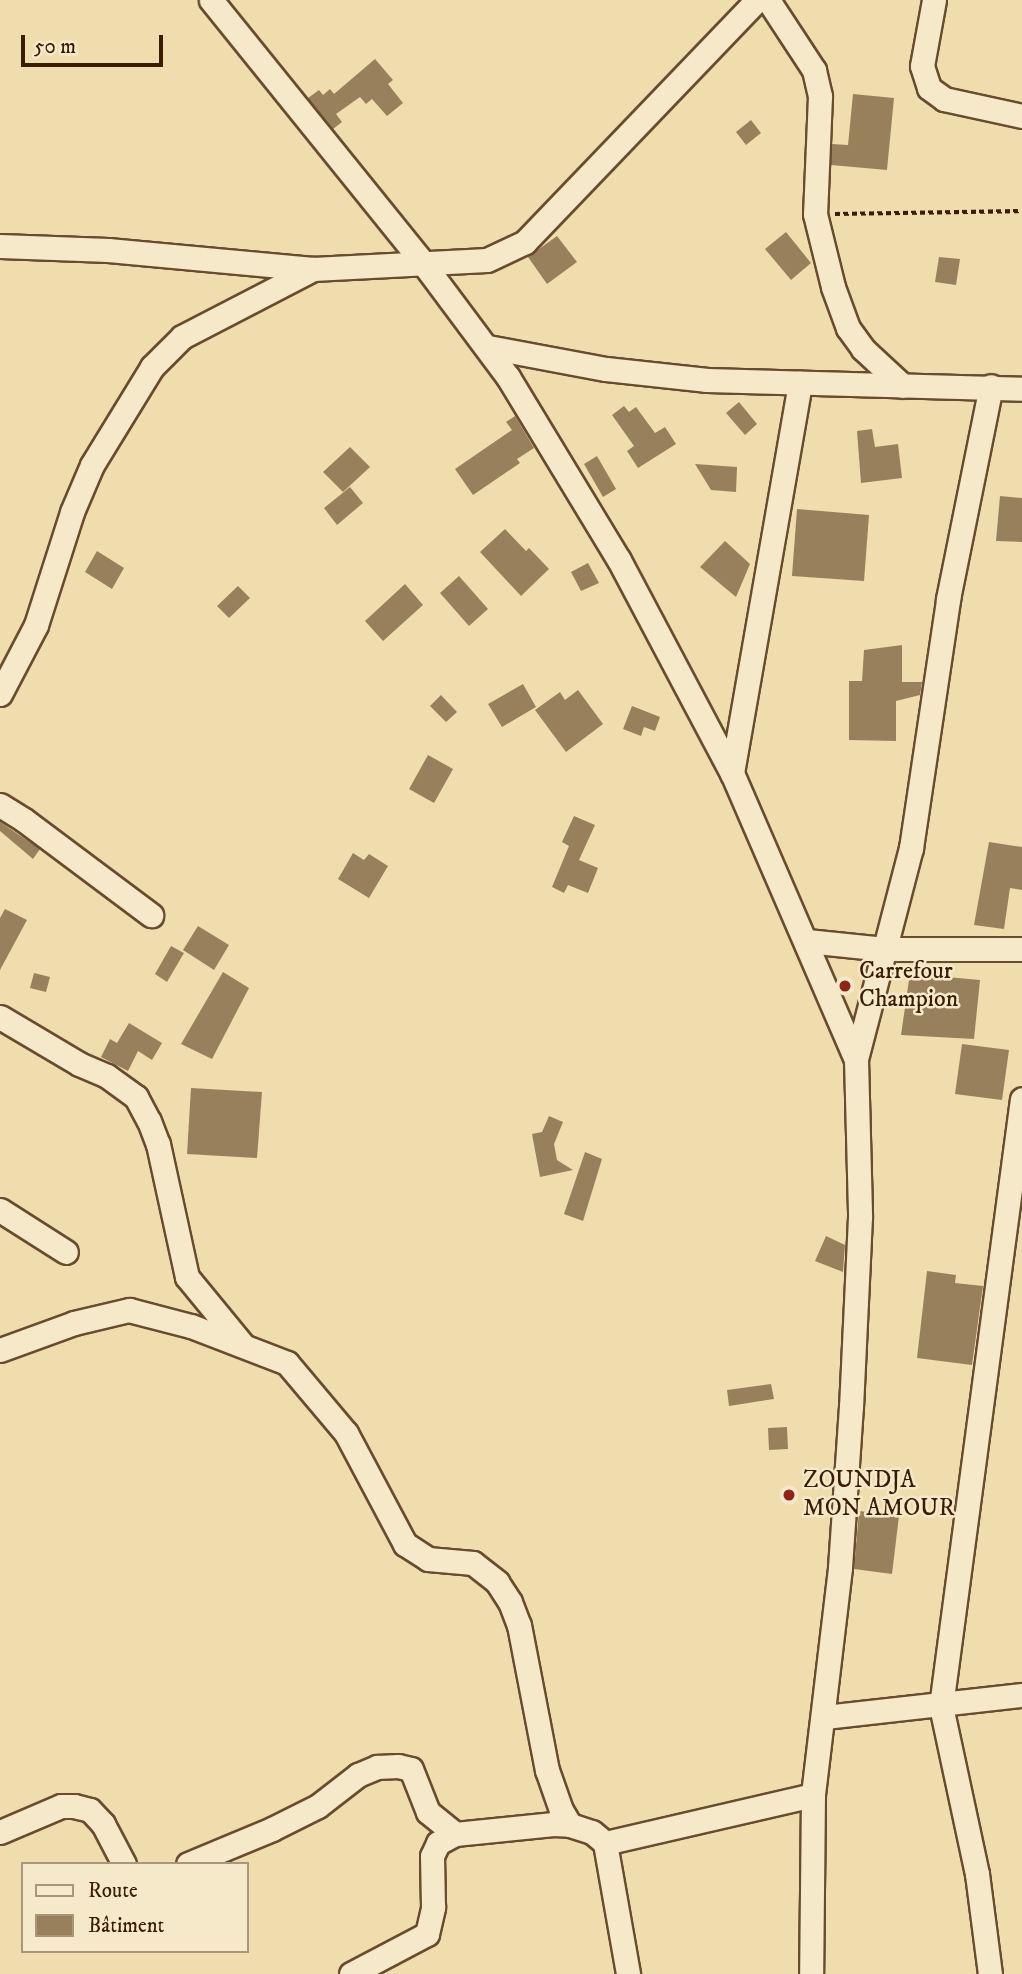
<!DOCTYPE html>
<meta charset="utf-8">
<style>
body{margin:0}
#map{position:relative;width:1022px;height:1974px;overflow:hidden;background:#f0ddad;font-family:"IM FELL DW Pica",serif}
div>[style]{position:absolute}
.building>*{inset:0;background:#99805c}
.path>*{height:3.5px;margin-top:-1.75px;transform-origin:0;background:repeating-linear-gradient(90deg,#3a1c04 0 5px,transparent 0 8.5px)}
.roads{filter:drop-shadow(2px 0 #684c2e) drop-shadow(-2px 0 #684c2e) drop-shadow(0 2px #684c2e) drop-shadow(0 -2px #684c2e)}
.minor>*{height:23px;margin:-11.5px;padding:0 11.5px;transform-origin:11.5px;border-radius:11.5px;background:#f5e9ca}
.dots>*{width:19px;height:19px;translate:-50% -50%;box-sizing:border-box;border:4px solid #f5e9ca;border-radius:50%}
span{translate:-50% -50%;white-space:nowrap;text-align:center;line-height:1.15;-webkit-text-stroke:5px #f5e9ca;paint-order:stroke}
.poi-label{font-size:24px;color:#3a1c04}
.left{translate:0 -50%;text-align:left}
.legend{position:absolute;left:21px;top:1862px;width:228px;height:91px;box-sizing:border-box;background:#f5e9ca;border:2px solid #aa977b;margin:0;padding:9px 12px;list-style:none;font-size:21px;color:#3a1c04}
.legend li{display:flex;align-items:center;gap:14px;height:35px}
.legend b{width:35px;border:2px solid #aa977b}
.scale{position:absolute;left:21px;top:35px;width:142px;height:32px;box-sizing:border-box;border:4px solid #3a1c04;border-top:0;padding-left:9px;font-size:21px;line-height:24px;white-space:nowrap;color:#3a1c04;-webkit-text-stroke:5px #f5e9ca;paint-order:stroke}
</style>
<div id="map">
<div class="building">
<div style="clip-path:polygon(375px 59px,393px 80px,388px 84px,403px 103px,387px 116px,372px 99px,366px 104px,360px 97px,336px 114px,342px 122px,333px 129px,308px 98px,319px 90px,323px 95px,330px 89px,334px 94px)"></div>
<div style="clip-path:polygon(853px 94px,894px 98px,887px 170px,831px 165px,832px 144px,848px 145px)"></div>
<div style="clip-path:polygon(751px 120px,761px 133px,746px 145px,736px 132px)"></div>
<div style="clip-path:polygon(786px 232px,811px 263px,791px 280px,765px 249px)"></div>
<div style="clip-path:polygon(557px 236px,577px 262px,547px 284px,528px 257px)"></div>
<div style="clip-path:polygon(939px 257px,960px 259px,956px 285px,935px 282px)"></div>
<div style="clip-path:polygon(739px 402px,757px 424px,745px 435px,726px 413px)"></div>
<div style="clip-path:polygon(624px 406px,629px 412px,636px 407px,655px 433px,665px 427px,676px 444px,638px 468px,627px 451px,634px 446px,612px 415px)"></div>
<div style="clip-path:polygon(515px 416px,534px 448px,517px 459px,520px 463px,473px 495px,455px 469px,512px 430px,506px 422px)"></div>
<div style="clip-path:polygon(872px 429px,875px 447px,898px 444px,902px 478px,861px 483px,857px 431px)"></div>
<div style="clip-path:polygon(350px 447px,370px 467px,343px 492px,323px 472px)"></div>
<div style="clip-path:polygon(597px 456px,616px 489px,603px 497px,584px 464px)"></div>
<div style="clip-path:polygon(695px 464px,737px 467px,736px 492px,711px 490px)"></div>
<div style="clip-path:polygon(350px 487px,363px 503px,337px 525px,324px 508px)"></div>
<div style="clip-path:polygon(1000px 496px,1022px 498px,1022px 542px,996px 541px)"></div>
<div style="clip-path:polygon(797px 509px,869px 515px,864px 581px,792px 576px)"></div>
<div style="clip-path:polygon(505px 529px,526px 551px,529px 548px,549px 569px,521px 596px,480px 552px)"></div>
<div style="clip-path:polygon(725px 541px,750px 564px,736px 597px,700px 567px)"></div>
<div style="clip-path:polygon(97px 551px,124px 568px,112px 589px,85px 572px)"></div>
<div style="clip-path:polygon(588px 563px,599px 583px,581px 591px,571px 572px)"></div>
<div style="clip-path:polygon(459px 576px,488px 609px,469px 626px,440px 593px)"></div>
<div style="clip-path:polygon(405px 584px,423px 605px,383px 641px,365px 621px)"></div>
<div style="clip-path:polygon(238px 586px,250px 598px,229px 618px,217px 606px)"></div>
<div style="clip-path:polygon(902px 645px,902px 682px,922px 682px,920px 695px,896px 701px,896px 741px,849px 740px,849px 681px,862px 681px,864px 650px)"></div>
<div style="clip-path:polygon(523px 684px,536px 707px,502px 727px,488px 704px)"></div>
<div style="clip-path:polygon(578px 690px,603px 724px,566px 752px,535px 710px,560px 692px,565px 700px)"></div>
<div style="clip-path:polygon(441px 695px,457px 712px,446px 722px,430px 706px)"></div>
<div style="clip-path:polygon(632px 706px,660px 717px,655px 731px,644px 727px,641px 736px,623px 729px)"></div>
<div style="clip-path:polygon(428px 755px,453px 769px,434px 803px,409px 789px)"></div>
<div style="clip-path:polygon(574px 816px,595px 825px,579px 860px,598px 868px,588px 893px,568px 885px,564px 893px,552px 887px,569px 846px,562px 842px)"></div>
<div style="clip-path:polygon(0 822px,40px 849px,33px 859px,0 831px)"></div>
<div style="clip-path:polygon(989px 842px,1022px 847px,1022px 890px,1010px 888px,1004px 929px,974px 925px)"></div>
<div style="clip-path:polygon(353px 853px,364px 860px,369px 854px,388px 866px,369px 898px,338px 879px)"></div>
<div style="clip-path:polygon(5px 909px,27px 920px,0 970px,0 918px)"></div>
<div style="clip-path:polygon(198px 926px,229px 945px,214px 970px,183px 950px)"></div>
<div style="clip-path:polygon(171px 946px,184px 953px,167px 982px,155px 974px)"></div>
<div style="clip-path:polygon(911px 966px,937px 970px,936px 976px,980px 980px,974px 1039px,901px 1035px)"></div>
<div style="clip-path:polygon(223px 972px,249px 988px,212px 1059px,181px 1044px)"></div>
<div style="clip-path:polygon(34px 973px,50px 977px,46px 992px,30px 988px)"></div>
<div style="clip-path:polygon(129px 1023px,162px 1043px,152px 1060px,138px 1051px,128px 1071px,101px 1057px,110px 1039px,117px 1043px)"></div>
<div style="clip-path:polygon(962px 1044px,1009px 1050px,1002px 1100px,955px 1094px)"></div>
<div style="clip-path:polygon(191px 1088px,262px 1092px,257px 1158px,187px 1154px)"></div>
<div style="clip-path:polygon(549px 1116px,563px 1122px,554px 1144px,557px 1160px,573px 1170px,540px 1177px,532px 1134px,542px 1132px)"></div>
<div style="clip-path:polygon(585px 1152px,602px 1159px,583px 1221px,564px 1214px)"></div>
<div style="clip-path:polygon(826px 1236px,845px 1245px,843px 1272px,815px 1261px)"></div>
<div style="clip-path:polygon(927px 1271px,956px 1275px,955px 1283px,983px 1286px,972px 1365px,917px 1358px)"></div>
<div style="clip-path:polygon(771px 1384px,774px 1399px,729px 1406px,727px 1390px)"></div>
<div style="clip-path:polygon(787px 1427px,788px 1449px,769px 1450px,768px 1428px)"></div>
<div style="clip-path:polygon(859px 1511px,899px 1516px,892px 1574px,854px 1569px)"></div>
</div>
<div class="path">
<div style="left:835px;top:214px;width:187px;rotate:-0.9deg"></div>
</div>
<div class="roads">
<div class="minor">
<div style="left:211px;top:0;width:338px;rotate:51.1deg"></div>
<div style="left:423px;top:263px;width:142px;rotate:53.3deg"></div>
<div style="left:508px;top:377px;width:214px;rotate:58.8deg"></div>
<div style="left:619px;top:560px;width:241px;rotate:62.1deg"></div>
<div style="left:732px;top:773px;width:312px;rotate:66.6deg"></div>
<div style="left:856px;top:1059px;width:158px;rotate:88.5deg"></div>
<div style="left:860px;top:1217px;width:189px;rotate:92.7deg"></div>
<div style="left:851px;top:1406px;width:162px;rotate:93.9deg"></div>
<div style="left:840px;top:1568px;width:229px;rotate:96.8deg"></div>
<div style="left:813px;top:1795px;width:179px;rotate:90.6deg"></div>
<div style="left:768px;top:0;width:84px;rotate:56.7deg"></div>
<div style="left:814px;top:70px;width:27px;rotate:77deg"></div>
<div style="left:820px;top:96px;width:118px;rotate:92.4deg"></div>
<div style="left:815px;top:214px;width:75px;rotate:76.1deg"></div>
<div style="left:833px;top:287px;width:44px;rotate:69.9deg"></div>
<div style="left:848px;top:328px;width:26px;rotate:54deg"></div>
<div style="left:863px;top:349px;width:54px;rotate:42.8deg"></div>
<div style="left:934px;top:0;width:67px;rotate:100.3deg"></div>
<div style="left:922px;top:66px;width:23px;rotate:72deg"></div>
<div style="left:929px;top:88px;width:19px;rotate:36deg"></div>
<div style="left:944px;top:99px;width:80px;rotate:12.3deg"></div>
<div style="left:0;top:246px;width:108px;rotate:2.1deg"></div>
<div style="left:108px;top:250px;width:206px;rotate:5.3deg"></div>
<div style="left:488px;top:347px;width:120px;rotate:10.6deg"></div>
<div style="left:606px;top:369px;width:102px;rotate:6.2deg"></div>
<div style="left:707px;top:380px;width:315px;rotate:1.6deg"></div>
<div style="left:0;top:694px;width:78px;rotate:-62.4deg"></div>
<div style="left:36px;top:625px;width:119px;rotate:-72.3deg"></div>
<div style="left:72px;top:512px;width:51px;rotate:-66.9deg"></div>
<div style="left:92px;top:465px;width:115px;rotate:-58.5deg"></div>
<div style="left:152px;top:367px;width:42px;rotate:-45deg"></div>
<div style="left:182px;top:337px;width:148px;rotate:-27.4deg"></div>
<div style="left:313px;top:269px;width:174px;rotate:-3deg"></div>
<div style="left:487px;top:260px;width:42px;rotate:-25.3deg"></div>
<div style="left:525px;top:242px;width:335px;rotate:-46.2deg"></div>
<div style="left:732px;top:773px;width:396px;rotate:-80.1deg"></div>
<div style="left:0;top:805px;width:28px;rotate:32deg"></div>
<div style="left:24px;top:820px;width:159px;rotate:36.8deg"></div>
<div style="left:807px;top:941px;width:78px;rotate:5.9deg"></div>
<div style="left:885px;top:949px;width:137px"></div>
<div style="left:0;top:1017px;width:92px;rotate:30.7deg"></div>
<div style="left:79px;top:1064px;width:30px;rotate:23deg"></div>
<div style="left:107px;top:1076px;width:36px;rotate:36deg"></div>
<div style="left:136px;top:1097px;width:27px;rotate:62deg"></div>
<div style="left:149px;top:1121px;width:25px;rotate:69deg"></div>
<div style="left:158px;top:1144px;width:136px;rotate:77.7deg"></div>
<div style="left:187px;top:1277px;width:87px;rotate:50.6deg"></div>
<div style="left:856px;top:1059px;width:218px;rotate:-75.4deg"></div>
<div style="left:911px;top:848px;width:252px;rotate:-81.5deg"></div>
<div style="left:948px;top:599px;width:217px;rotate:-78.6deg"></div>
<div style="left:0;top:1210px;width:78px;rotate:32.5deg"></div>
<div style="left:0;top:1350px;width:79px;rotate:-20deg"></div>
<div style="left:74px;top:1323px;width:57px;rotate:-13.3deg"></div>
<div style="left:129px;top:1310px;width:64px;rotate:14.5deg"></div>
<div style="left:191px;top:1326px;width:103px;rotate:21.1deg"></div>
<div style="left:287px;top:1363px;width:92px;rotate:49.9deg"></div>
<div style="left:346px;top:1433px;width:126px;rotate:62deg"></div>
<div style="left:405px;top:1544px;width:27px;rotate:33deg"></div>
<div style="left:428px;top:1559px;width:45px;rotate:5.1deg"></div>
<div style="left:473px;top:1563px;width:31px;rotate:38deg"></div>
<div style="left:497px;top:1582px;width:24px;rotate:57deg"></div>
<div style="left:510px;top:1602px;width:25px;rotate:69deg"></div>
<div style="left:519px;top:1625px;width:148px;rotate:79.1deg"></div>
<div style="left:547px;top:1770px;width:42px;rotate:70.7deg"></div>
<div style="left:561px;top:1810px;width:17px;rotate:59deg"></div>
<div style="left:825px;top:1717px;width:198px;rotate:-6.4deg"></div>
<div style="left:0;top:1832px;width:66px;rotate:-23.1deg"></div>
<div style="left:61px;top:1806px;width:13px"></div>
<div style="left:74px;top:1806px;width:16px;rotate:14deg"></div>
<div style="left:90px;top:1810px;width:19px;rotate:47deg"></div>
<div style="left:103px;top:1824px;width:45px;rotate:62.3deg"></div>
<div style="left:605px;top:1843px;width:213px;rotate:-13deg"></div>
<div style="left:188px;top:1864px;width:91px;rotate:-22.6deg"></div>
<div style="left:272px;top:1829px;width:51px;rotate:-26.6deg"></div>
<div style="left:318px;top:1806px;width:51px;rotate:-37.8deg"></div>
<div style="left:358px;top:1775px;width:21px;rotate:-23deg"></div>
<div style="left:377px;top:1767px;width:21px;rotate:-3deg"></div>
<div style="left:398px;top:1766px;width:13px;rotate:13deg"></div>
<div style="left:411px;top:1769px;width:46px;rotate:68.4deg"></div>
<div style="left:428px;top:1812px;width:35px;rotate:39deg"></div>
<div style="left:351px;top:1974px;width:86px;rotate:-27.8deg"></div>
<div style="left:427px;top:1934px;width:28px;rotate:-77deg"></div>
<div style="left:433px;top:1907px;width:51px;rotate:-91.1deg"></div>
<div style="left:432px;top:1856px;width:14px;rotate:-65deg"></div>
<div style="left:438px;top:1843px;width:19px;rotate:-28deg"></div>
<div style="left:455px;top:1834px;width:99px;rotate:-5.8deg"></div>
<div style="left:553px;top:1824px;width:17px;rotate:3deg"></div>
<div style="left:570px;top:1825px;width:23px;rotate:18deg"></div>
<div style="left:592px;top:1832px;width:17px;rotate:40deg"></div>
<div style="left:605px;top:1843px;width:133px;rotate:80deg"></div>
<div style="left:990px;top:1974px;width:101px;rotate:-97.4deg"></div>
<div style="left:977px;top:1874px;width:172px;rotate:-102.1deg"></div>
<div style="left:941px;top:1706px;width:612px;rotate:-82.4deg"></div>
</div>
</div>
<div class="dots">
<div style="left:845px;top:986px;background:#8f2418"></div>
<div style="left:789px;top:1495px;background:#8f2418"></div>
</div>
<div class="poi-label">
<span class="left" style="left:859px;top:986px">Carrefour<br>Champion</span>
<span class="left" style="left:803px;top:1495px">ZOUNDJA<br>MON AMOUR</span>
</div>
<ul class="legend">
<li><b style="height:9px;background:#f5e9ca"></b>Route</li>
<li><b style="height:19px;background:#99805c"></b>Bâtiment</li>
</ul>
<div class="scale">50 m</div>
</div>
